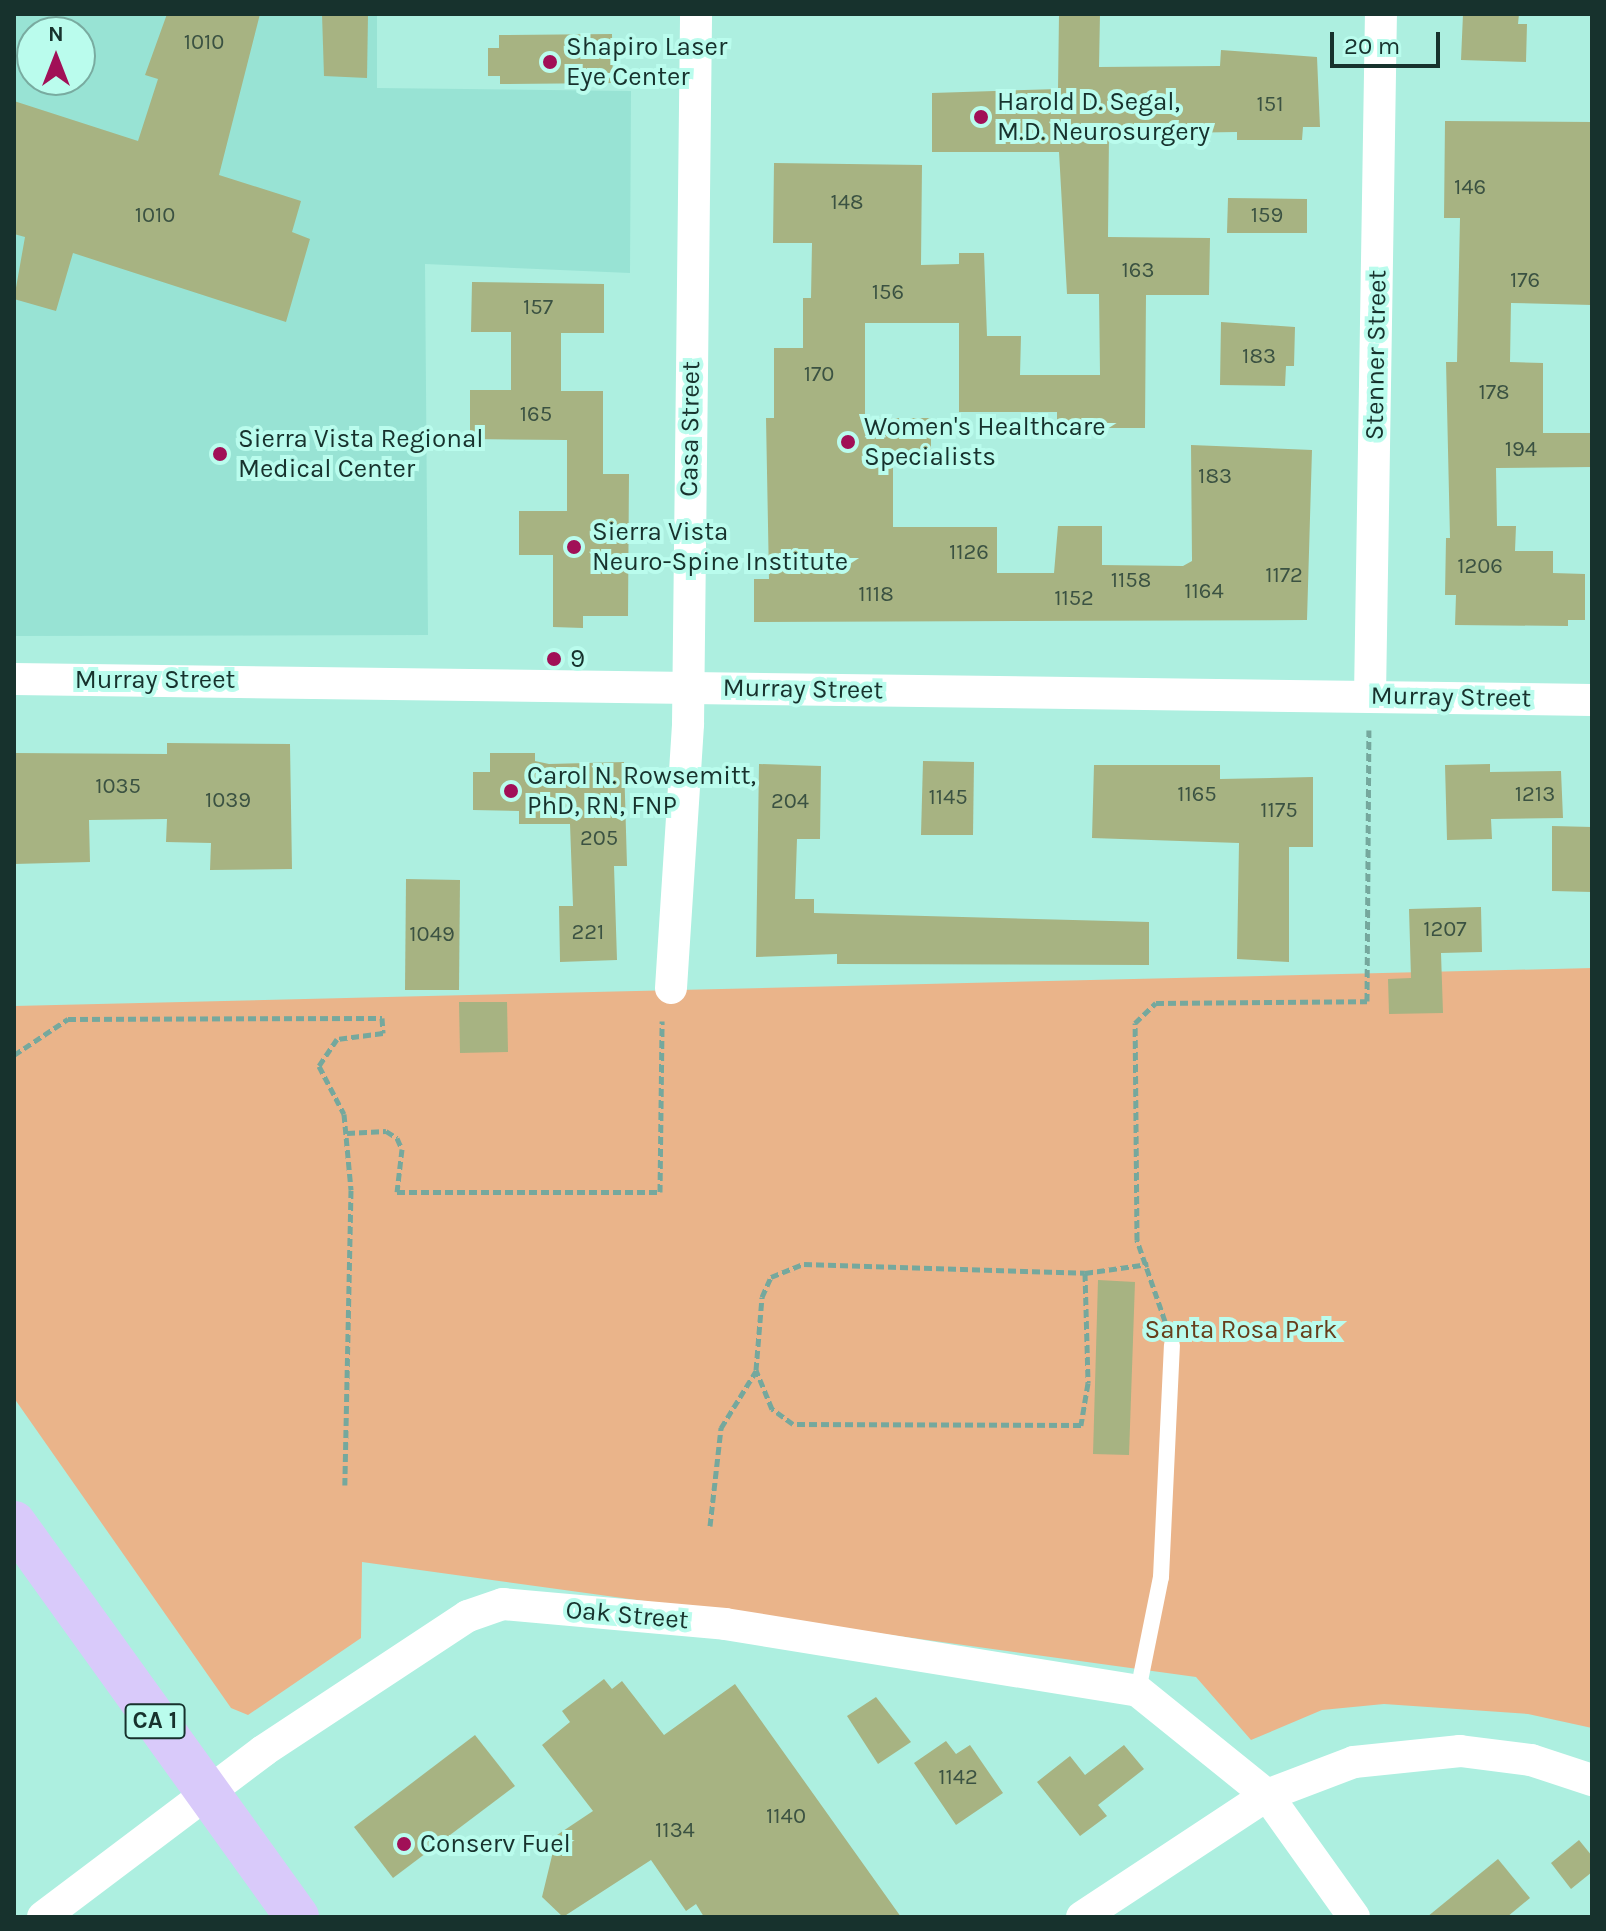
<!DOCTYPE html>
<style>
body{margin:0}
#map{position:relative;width:1606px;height:1931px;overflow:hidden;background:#adefe0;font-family:Karla,sans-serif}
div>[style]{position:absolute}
.built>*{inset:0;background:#98e3d4}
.green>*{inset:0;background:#eab48a}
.building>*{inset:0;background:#a7b382}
.path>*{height:5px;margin-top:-2.5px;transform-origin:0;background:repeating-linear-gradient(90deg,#75a89d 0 8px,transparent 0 12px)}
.lane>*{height:16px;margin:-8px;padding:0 8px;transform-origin:8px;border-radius:8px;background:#fff}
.street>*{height:32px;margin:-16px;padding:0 16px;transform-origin:16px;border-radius:16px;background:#fff}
.highway>*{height:44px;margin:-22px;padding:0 22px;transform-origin:22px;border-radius:22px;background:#d9cafa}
.dots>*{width:22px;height:22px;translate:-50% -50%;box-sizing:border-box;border:4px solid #bafced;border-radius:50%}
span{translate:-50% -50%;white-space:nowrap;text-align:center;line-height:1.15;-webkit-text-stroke:8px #bafced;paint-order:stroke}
.number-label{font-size:22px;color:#3b5242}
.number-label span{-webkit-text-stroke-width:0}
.shield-label span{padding:2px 6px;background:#bafced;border:2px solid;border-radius:6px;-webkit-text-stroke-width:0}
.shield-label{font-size:24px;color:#17322d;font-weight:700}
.poi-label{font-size:26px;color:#17322d}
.left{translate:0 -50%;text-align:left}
.street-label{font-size:26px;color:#17322d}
.park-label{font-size:26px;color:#673e1b}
.frame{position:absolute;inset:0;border:16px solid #17322d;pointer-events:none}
.north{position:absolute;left:16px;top:16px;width:80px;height:80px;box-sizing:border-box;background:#bafced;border:2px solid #79aba0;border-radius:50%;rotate:0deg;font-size:22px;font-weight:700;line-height:32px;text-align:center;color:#17322d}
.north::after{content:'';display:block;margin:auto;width:28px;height:36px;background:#a11057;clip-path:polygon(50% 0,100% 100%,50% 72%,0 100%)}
.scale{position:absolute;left:1330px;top:32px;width:110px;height:36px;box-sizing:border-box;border:4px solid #17322d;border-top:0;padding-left:10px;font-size:24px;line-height:28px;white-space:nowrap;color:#17322d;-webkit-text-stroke:6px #bafced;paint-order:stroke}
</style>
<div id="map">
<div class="built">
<div style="clip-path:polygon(evenodd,14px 14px,377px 14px,377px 88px,631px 91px,630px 273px,425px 264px,428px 635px,14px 636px,14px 14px,32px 32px,80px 32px,80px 80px,32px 80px,32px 32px)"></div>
</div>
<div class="green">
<div style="clip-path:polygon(1592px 968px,1592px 1728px,1528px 1714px,1384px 1704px,1322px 1710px,1251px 1740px,1196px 1677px,362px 1562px,361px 1638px,248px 1715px,231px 1708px,14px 1398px,14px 1006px)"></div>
</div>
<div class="building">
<div style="clip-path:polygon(167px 14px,260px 14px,219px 175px,301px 201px,292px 232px,310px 239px,286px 322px,73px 253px,56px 311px,14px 299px,25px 237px,14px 234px,14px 101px,138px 141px,158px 79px,145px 75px)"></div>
<div style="clip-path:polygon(322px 14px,368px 14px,367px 78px,324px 76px)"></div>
<div style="clip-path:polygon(1059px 14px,1100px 14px,1099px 67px,1220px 66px,1221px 50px,1317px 57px,1320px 127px,1303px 127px,1302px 140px,1237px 140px,1237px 132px,1109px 134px,1108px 237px,1210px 238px,1209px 295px,1146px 295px,1145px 428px,1057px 428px,1057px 412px,959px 412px,959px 323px,865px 323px,865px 418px,931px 418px,931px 465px,893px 465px,893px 527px,997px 527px,997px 573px,1054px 573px,1058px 526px,1102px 526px,1102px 565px,1183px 566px,1192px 561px,1191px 445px,1312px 450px,1307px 620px,754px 622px,754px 579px,769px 579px,766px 418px,774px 418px,774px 348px,803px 348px,803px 298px,811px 298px,812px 243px,773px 243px,774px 163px,922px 165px,921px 265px,959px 264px,959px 253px,984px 253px,987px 336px,1021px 336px,1020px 375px,1100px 375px,1099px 294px,1067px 294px,1059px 152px,932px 152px,932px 93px,1058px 89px)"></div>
<div style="clip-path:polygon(1463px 14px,1519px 14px,1518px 24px,1527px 24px,1526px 62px,1461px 60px)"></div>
<div style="clip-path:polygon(612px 34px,613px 83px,500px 84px,500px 76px,488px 76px,488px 48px,499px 48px,499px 35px)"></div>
<div style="clip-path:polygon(1445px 121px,1592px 122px,1592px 305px,1511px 303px,1510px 362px,1543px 363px,1543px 433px,1592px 433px,1592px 467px,1496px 468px,1497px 526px,1516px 526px,1515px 551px,1553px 551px,1553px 573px,1585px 574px,1585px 620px,1568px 620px,1568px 626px,1455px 625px,1456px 595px,1445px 595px,1446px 538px,1450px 538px,1446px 362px,1457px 362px,1460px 218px,1444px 218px)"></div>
<div style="clip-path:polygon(1228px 198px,1307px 199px,1307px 233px,1227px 233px)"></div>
<div style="clip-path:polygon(472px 282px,604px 284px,604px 333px,561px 333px,561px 391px,603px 391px,603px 474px,629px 474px,628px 616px,583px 616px,583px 628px,553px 627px,553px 555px,519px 555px,519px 511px,567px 511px,567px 440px,470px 439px,470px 390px,511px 390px,511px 332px,471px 332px)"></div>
<div style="clip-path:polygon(1221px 322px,1295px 327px,1294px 366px,1286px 366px,1285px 386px,1220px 385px)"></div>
<div style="clip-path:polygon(167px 743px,290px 744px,292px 869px,210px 870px,211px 843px,166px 842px,167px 819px,89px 820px,90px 862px,14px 864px,14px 753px,167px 754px)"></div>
<div style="clip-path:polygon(490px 753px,535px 753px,535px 761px,549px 764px,624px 762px,627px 866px,614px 866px,617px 960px,560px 962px,559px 906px,573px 906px,570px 824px,519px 824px,519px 811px,473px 810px,473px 772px,490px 772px)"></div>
<div style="clip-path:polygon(923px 761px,974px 762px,973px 835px,921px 835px)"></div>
<div style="clip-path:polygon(759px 764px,821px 766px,820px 839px,797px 839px,795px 899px,814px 899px,814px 913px,1149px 922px,1149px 965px,837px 964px,837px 954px,756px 957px)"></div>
<div style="clip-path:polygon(1490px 764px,1490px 772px,1561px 771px,1563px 818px,1491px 819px,1492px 839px,1447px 840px,1445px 765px)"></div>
<div style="clip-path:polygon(1094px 765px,1220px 765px,1220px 779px,1313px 777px,1313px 847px,1289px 847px,1289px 962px,1237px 959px,1239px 843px,1092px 838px)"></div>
<div style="clip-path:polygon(1552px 826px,1592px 827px,1592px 892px,1552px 891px)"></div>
<div style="clip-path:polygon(406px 879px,460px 880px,459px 990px,405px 990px)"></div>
<div style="clip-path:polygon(1481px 907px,1482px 952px,1441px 953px,1443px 1013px,1389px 1014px,1388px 979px,1411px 978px,1409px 909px)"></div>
<div style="clip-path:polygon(459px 1002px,507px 1002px,508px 1052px,460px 1053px)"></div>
<div style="clip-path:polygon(1098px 1280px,1135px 1282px,1129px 1455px,1093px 1454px)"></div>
<div style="clip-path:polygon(604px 1679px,612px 1689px,622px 1681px,664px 1735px,735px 1684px,901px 1917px,704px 1917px,696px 1904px,686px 1911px,651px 1860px,563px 1917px,542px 1897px,557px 1835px,593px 1811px,542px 1745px,570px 1722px,562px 1711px)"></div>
<div style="clip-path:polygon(876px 1697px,911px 1742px,878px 1764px,847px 1716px)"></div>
<div style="clip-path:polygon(475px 1735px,515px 1786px,393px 1878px,354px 1827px)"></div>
<div style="clip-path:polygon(946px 1741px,956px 1754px,970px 1745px,1003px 1793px,956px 1825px,914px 1763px)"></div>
<div style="clip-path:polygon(1124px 1745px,1144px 1769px,1098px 1805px,1107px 1816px,1080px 1836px,1037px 1782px,1070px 1756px,1085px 1775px)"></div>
<div style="clip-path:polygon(1579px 1840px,1592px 1856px,1592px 1872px,1571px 1889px,1551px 1863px)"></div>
<div style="clip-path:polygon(1498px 1859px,1530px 1898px,1507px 1917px,1427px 1917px)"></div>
</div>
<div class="path">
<div style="left:14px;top:1055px;width:65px;rotate:-33.7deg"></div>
<div style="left:68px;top:1019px;width:314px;rotate:-0.2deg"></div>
<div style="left:382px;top:1018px;width:15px;rotate:86deg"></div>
<div style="left:383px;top:1033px;width:46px;rotate:172.6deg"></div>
<div style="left:337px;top:1039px;width:32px;rotate:124deg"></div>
<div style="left:319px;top:1066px;width:54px;rotate:62.5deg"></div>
<div style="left:344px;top:1114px;width:76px;rotate:84.7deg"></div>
<div style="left:351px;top:1190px;width:295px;rotate:91.2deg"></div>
<div style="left:347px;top:1133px;width:39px;rotate:-3deg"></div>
<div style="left:386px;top:1131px;width:13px;rotate:32deg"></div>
<div style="left:397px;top:1138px;width:12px;rotate:66deg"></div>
<div style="left:402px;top:1149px;width:43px;rotate:96.6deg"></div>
<div style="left:397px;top:1192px;width:263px"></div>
<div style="left:660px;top:1192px;width:171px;rotate:-89.3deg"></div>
<div style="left:804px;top:1264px;width:281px;rotate:1.8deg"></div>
<div style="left:1085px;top:1273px;width:110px;rotate:88.4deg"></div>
<div style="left:1088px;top:1383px;width:43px;rotate:99.5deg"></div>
<div style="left:1081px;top:1425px;width:288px;rotate:-179.8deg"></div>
<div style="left:793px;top:1424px;width:26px;rotate:-144deg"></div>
<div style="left:772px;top:1409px;width:42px;rotate:-112.3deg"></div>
<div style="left:756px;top:1370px;width:73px;rotate:-85.3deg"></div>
<div style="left:762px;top:1297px;width:22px;rotate:-66deg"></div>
<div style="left:771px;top:1277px;width:35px;rotate:-22deg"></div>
<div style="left:1085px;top:1273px;width:64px;rotate:-8.1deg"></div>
<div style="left:1165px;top:1321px;width:86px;rotate:-109.1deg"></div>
<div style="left:1137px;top:1240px;width:217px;rotate:-90.5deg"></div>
<div style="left:1135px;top:1023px;width:29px;rotate:-44deg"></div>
<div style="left:1156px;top:1003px;width:211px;rotate:-0.5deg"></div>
<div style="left:1367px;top:1001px;width:271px;rotate:-89.6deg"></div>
<div style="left:710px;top:1526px;width:99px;rotate:-83.6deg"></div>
<div style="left:721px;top:1428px;width:67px;rotate:-58.4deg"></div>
</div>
<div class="lane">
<div style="left:1138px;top:1691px;width:116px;rotate:-78.6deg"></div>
<div style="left:1161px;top:1577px;width:232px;rotate:-87.3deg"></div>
</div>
<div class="street">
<div style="left:14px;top:679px;width:1578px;rotate:0.76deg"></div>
<div style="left:1370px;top:696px;width:682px;rotate:-89.08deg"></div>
<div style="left:671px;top:988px;width:265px;rotate:-86.3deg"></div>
<div style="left:688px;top:724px;width:710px;rotate:-89.35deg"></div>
<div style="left:43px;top:1917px;width:276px;rotate:-37deg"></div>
<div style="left:263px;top:1751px;width:245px;rotate:-33.4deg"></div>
<div style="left:468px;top:1616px;width:37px;rotate:-19deg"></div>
<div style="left:503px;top:1604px;width:223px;rotate:5.1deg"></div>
<div style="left:725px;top:1624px;width:418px;rotate:9.2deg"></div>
<div style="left:1138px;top:1691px;width:166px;rotate:38.9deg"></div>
<div style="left:1267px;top:1795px;width:150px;rotate:54.5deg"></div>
<div style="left:1082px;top:1917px;width:222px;rotate:-33.4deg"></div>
<div style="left:1267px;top:1795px;width:93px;rotate:-20.8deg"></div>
<div style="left:1354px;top:1762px;width:107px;rotate:-5.9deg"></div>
<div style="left:1460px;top:1751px;width:72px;rotate:7.2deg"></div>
<div style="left:1531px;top:1760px;width:64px;rotate:18.2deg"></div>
</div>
<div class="highway">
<div style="left:14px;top:1523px;width:485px;rotate:54.3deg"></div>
</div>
<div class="dots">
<div style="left:550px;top:62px;background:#a11057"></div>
<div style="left:981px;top:117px;background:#a11057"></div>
<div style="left:848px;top:442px;background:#a11057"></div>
<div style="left:220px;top:454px;background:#a11057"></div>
<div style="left:574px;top:547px;background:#a11057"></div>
<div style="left:554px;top:659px;background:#a11057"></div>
<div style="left:511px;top:791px;background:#a11057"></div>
<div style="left:404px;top:1844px;background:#a11057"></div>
</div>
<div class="number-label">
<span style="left:204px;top:43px">1010</span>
<span style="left:1270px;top:105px">151</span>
<span style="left:1470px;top:188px">146</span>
<span style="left:847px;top:203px">148</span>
<span style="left:155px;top:216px">1010</span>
<span style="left:1267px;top:216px">159</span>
<span style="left:1138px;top:271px">163</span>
<span style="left:1525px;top:281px">176</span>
<span style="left:888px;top:293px">156</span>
<span style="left:538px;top:308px">157</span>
<span style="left:1259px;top:357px">183</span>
<span style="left:819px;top:375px">170</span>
<span style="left:1494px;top:393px">178</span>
<span style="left:536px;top:415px">165</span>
<span style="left:1521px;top:450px">194</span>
<span style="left:1215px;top:477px">183</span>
<span style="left:969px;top:553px">1126</span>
<span style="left:1480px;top:567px">1206</span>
<span style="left:1284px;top:576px">1172</span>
<span style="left:1131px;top:581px">1158</span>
<span style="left:1204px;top:592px">1164</span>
<span style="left:876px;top:595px">1118</span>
<span style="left:1074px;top:599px">1152</span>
<span style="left:118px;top:787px">1035</span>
<span style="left:1197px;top:795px">1165</span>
<span style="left:1535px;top:795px">1213</span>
<span style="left:948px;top:798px">1145</span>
<span style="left:228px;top:801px">1039</span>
<span style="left:790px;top:802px">204</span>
<span style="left:1279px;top:811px">1175</span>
<span style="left:599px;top:839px">205</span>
<span style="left:1445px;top:930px">1207</span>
<span style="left:588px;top:933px">221</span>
<span style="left:432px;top:935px">1049</span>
<span style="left:958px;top:1778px">1142</span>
<span style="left:786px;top:1817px">1140</span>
<span style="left:675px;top:1831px">1134</span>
</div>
<div class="shield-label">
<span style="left:155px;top:1721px">CA 1</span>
</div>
<div class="poi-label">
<span class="left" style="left:566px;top:62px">Shapiro Laser<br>Eye Center</span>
<span class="left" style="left:997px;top:117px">Harold D. Segal,<br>M.D. Neurosurgery</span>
<span class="left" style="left:864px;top:442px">Women's Healthcare<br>Specialists</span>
<span class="left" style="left:238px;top:454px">Sierra Vista Regional<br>Medical Center</span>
<span class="left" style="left:592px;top:547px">Sierra Vista<br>Neuro-Spine Institute</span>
<span class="left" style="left:570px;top:659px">9</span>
<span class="left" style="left:527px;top:791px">Carol N. Rowsemitt,<br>PhD, RN, FNP</span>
<span class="left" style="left:420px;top:1844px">Conserv Fuel</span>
</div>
<div class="street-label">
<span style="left:1376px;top:355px;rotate:-89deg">Stenner Street</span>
<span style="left:690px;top:429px;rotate:-89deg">Casa Street</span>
<span style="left:155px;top:680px">Murray Street</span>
<span style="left:803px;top:689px;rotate:1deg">Murray Street</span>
<span style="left:1451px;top:697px;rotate:1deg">Murray Street</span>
<span style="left:627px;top:1615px;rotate:5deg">Oak Street</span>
</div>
<div class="park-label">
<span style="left:1241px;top:1330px">Santa Rosa Park</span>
</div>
<div class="frame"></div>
<div class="north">N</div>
<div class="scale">20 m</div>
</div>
